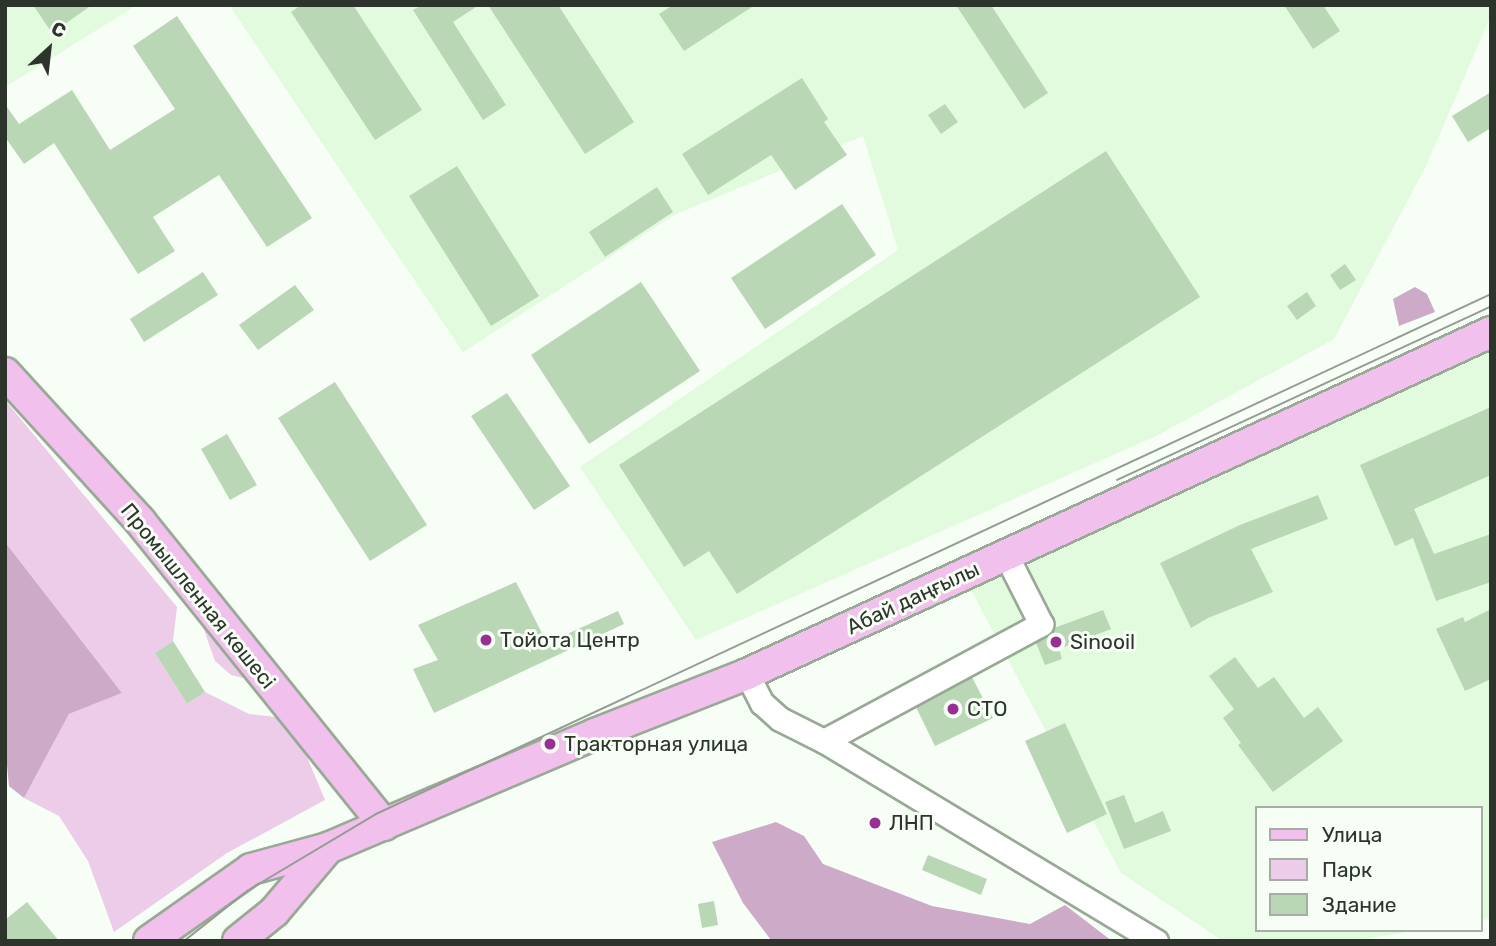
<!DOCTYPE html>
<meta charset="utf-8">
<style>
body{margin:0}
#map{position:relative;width:1496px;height:946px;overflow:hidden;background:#f6fef5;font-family:Rubik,sans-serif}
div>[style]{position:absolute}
.built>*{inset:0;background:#e2fade}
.green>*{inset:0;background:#eccce8}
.forest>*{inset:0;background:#cdabc8}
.building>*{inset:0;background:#b9d7b5}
.roads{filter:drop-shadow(2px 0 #98a995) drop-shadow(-2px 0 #98a995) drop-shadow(0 2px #98a995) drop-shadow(0 -2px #98a995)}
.minor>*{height:23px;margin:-11.5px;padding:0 11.5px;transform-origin:11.5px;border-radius:11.5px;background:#fff}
.major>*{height:30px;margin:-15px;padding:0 15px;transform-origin:15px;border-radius:15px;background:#f1c0ec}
.tram>*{height:2px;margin:-1px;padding:0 1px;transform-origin:1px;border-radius:1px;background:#949c93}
.dots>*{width:19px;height:19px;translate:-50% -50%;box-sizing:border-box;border:4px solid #f6fef5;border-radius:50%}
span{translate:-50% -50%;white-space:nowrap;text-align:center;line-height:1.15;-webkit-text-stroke:6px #f6fef5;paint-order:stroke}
.street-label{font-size:21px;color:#2c342b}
.poi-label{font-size:21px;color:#2c342b}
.left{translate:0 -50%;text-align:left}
.frame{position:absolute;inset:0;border:7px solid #2c342b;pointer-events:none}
.legend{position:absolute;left:1255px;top:806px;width:228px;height:126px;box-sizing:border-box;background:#f6fef5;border:2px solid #a5ada4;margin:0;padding:9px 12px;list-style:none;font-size:21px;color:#2c342b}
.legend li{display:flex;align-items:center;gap:14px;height:35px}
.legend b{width:35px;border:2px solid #a5ada4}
.north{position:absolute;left:14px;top:14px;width:70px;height:70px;-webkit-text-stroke:5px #f6fef5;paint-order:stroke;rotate:27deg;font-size:19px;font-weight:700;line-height:28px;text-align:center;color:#2c342b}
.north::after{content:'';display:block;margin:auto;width:24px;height:32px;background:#2c342b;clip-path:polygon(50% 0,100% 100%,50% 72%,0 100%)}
</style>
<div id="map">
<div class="built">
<div style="clip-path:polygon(5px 5px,137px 5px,5px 87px)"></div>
<div style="clip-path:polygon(229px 5px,1491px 5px,1491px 15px,1426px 166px,1334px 339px,1156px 436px,696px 640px,580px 467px,898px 250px,863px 136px,674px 215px,463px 352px)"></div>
<div style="clip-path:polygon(1491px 348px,1491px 919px,1480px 920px,1480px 808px,1256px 808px,1256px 930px,1419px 930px,1352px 941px,1223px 941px,1121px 873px,969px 586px)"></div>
</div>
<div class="green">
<div style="clip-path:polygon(5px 400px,177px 607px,173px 641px,155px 653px,187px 704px,205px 692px,249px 714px,276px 717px,297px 733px,325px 800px,227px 853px,114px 932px,88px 861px,59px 816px,24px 798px,69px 714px,122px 693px,5px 542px)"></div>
<div style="clip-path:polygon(212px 611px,260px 672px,243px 678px,231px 675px,215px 661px,203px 627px)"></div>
</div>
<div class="forest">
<div style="clip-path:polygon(1415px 287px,1427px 294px,1435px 312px,1399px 326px,1393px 299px)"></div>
<div style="clip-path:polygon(5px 542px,122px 693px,69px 714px,24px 798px,9px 786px,5px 744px)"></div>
<div style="clip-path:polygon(776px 822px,804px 836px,823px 864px,932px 906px,1030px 924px,1065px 905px,1112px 941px,771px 940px,743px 903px,712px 842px)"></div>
</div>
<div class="building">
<div style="clip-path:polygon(33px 5px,92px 5px,52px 33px)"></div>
<div style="clip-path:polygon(301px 5px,353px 5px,422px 110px,375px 140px,291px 12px)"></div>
<div style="clip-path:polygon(422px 5px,479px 5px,453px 22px,506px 105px,483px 120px,413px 10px)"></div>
<div style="clip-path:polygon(488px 5px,558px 5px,634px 122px,585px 154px)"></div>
<div style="clip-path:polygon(673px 5px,755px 5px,684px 51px,659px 14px)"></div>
<div style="clip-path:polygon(956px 5px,991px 5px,1048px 93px,1024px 109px)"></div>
<div style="clip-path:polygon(1284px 5px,1323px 5px,1340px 31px,1313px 49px)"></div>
<div style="clip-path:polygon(177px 16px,312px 218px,267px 247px,219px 175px,153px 217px,175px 251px,138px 274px,54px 143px,24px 164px,5px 137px,5px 104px,19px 124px,72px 90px,110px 150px,175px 109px,133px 46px)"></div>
<div style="clip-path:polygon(802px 78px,828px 119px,824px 122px,847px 155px,795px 190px,771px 155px,708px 195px,682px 154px)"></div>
<div style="clip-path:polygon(1491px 92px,1491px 128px,1468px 142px,1452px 116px)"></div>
<div style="clip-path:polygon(945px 104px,958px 122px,941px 134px,928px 115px)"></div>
<div style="clip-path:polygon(1106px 151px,1200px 297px,737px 594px,709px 551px,684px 567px,619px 465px)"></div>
<div style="clip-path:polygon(457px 166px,539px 296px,491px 326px,409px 196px)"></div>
<div style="clip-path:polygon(657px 187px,673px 212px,605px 257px,589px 232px)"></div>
<div style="clip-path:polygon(842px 204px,876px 255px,765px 329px,731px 278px)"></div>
<div style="clip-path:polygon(1345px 264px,1356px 280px,1340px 290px,1330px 275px)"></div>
<div style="clip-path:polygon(203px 272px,218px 295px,144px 342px,130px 319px)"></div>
<div style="clip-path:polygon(641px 282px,700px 371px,589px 444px,531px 355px)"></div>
<div style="clip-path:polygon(295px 285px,314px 310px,258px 350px,239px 325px)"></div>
<div style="clip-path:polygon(1307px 292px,1316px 306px,1297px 320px,1287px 306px)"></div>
<div style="clip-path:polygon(335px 382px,427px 525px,370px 561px,278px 418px)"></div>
<div style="clip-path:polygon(507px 393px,570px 486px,534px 510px,471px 416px)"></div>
<div style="clip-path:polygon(1491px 407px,1491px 475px,1414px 509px,1434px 554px,1491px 534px,1491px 582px,1436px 601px,1413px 538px,1395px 546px,1360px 465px)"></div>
<div style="clip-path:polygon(227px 434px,257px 485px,230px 500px,201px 449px)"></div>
<div style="clip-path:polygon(1318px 495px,1328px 519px,1251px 549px,1273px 592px,1208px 618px,1191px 628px,1160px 563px,1240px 525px)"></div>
<div style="clip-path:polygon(516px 582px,547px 643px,618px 611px,624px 624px,434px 713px,413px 669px,438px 660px,418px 625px)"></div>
<div style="clip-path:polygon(1491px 609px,1491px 679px,1465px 691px,1436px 629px,1463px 617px,1465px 622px)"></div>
<div style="clip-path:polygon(1103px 610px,1111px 629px,1059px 649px,1062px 659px,1045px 665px,1036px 643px,1048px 636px,1054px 628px)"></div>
<div style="clip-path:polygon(173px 641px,205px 692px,187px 704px,155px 653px)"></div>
<div style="clip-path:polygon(1235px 657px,1258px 688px,1274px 677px,1304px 718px,1318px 707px,1343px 741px,1273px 792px,1238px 745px,1241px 743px,1223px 718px,1234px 709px,1209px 676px)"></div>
<div style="clip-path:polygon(972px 677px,993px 718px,935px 746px,916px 707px)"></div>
<div style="clip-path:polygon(1065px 723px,1107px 814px,1067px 833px,1025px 741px)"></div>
<div style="clip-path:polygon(1124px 795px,1135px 823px,1163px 811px,1171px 831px,1124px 849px,1105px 802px)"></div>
<div style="clip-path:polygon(928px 855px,987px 879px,981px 895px,922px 870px)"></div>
<div style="clip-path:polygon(714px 901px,718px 925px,702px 928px,698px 904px)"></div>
<div style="clip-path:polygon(27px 902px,59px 941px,5px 941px,5px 920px)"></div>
</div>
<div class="roads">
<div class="minor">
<div style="left:747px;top:674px;width:33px;rotate:63deg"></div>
<div style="left:762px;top:703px;width:24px;rotate:42deg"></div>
<div style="left:780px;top:719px;width:49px;rotate:26.6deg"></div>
<div style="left:824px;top:741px;width:388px;rotate:31.1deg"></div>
<div style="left:824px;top:741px;width:247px;rotate:-28.3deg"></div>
<div style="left:1041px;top:624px;width:77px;rotate:-116.9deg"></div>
</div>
<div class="major">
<div style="left:5px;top:373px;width:200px;rotate:47.6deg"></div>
<div style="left:140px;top:521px;width:390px;rotate:51.2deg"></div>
<div style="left:149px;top:941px;width:125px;rotate:-35.2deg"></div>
<div style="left:251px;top:869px;width:80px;rotate:-15.3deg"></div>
<div style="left:328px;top:848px;width:290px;rotate:-23.1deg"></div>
<div style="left:595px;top:734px;width:163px;rotate:-21.5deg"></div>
<div style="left:747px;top:674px;width:819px;rotate:-24.69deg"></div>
<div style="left:238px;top:941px;width:46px;rotate:-38.9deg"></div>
<div style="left:274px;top:912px;width:84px;rotate:-49.8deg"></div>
</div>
</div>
<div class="tram">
<div style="left:1117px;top:480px;width:412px;rotate:-24.9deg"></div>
<div style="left:184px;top:941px;width:80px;rotate:-38.4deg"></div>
<div style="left:247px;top:891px;width:150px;rotate:-30.8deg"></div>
<div style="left:376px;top:814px;width:1230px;rotate:-25deg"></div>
</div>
<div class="dots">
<div style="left:486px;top:640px;background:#982f92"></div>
<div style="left:1056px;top:642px;background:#982f92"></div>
<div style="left:953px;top:709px;background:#982f92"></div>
<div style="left:550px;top:744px;background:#982f92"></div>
<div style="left:875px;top:823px;background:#982f92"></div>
</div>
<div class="street-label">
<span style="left:198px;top:596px;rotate:51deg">Промышленная көшесі</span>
<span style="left:913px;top:598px;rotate:-25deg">Абай даңғылы</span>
</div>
<div class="poi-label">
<span class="left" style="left:500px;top:640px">Тойота Центр</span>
<span class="left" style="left:1070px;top:642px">Sinooil</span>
<span class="left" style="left:967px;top:709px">СТО</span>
<span class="left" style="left:564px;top:744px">Тракторная улица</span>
<span class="left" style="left:889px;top:823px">ЛНП</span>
</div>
<div class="frame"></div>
<ul class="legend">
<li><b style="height:9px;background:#f1c0ec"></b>Улица</li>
<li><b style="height:19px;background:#eccce8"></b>Парк</li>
<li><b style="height:19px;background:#b9d7b5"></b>Здание</li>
</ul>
<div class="north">С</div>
</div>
